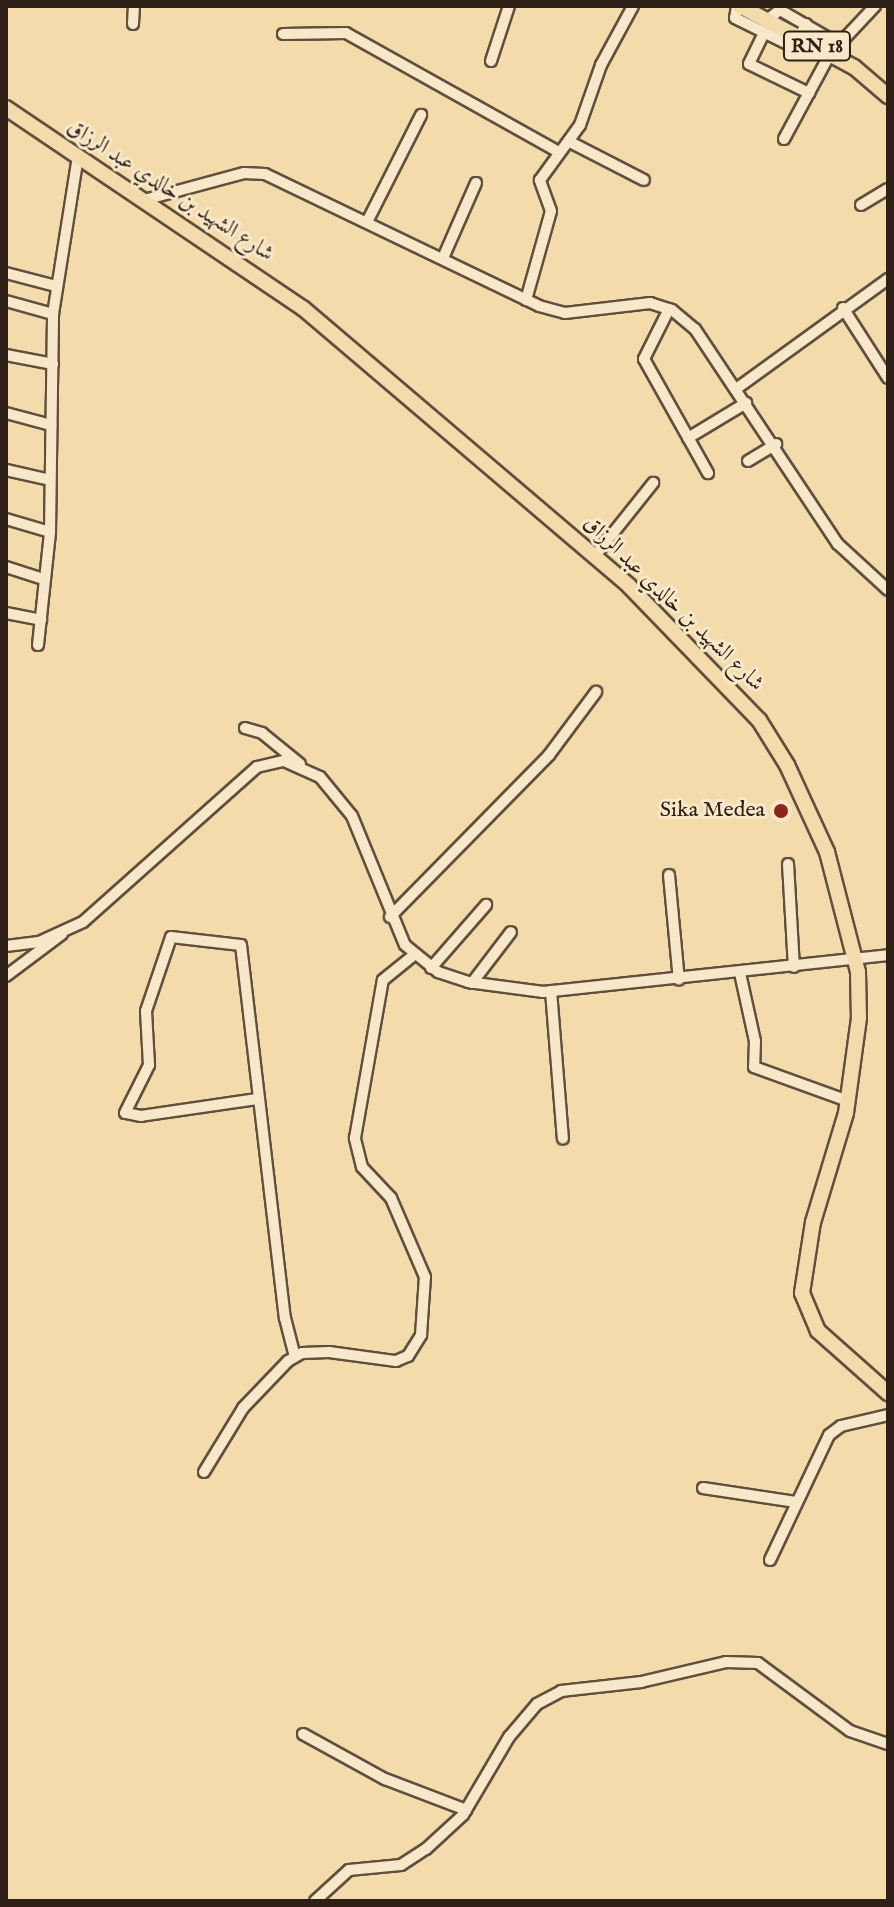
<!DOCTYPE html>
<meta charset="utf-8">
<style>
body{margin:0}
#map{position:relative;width:894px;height:1907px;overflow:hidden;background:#f4dbac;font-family:"IM FELL English",Amiri,serif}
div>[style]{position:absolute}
.roads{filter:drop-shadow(2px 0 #604f3c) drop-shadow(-2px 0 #604f3c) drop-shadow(0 2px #604f3c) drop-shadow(0 -2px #604f3c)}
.minor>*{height:10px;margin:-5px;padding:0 5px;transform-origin:5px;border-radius:5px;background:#f8e8c9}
.major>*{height:14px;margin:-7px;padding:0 7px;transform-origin:7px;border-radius:7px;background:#f4dbac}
.dots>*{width:22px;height:22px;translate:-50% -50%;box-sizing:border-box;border:4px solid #f8e8c9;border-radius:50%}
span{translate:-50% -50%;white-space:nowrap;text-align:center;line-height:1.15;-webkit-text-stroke:6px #f8e8c9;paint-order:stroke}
.shield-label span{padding:2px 6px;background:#f8e8c9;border:2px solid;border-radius:6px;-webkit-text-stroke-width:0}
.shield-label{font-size:20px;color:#2e2016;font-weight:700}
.street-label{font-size:22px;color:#2e2016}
.poi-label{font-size:22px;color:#2e2016}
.right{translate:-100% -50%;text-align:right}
.frame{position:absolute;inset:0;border:8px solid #2e2016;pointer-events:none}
</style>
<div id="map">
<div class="roads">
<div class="minor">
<div style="left:737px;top:6px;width:12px;rotate:99deg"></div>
<div style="left:735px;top:18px;width:66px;rotate:26.2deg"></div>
<div style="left:794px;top:47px;width:26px;rotate:-62deg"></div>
<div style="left:767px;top:20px;width:16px;rotate:-38deg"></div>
<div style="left:780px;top:10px;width:68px;rotate:30deg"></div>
<div style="left:133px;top:24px;width:18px;rotate:-87deg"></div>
<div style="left:283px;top:34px;width:63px;rotate:-0.9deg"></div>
<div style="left:346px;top:33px;width:244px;rotate:29.2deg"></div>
<div style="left:763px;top:35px;width:32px;rotate:116deg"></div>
<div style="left:749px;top:64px;width:67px;rotate:25.8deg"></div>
<div style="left:491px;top:61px;width:58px;rotate:-71.9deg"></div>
<div style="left:784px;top:139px;width:97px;rotate:-61.6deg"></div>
<div style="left:830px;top:54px;width:66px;rotate:-46.8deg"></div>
<div style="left:570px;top:142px;width:83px;rotate:27.2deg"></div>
<div style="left:144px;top:200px;width:104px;rotate:-15.1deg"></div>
<div style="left:244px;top:173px;width:21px;rotate:3deg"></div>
<div style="left:265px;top:174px;width:304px;rotate:25.7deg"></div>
<div style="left:539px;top:306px;width:27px;rotate:15deg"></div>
<div style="left:565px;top:313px;width:86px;rotate:-6.7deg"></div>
<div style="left:650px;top:303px;width:23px;rotate:18deg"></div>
<div style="left:672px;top:310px;width:30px;rotate:40deg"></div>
<div style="left:695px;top:329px;width:258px;rotate:56.4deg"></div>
<div style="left:838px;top:544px;width:68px;rotate:42.6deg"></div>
<div style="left:861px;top:205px;width:31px;rotate:-31deg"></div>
<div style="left:368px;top:220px;width:118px;rotate:-63.2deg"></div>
<div style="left:443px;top:258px;width:82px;rotate:-66.3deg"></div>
<div style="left:6px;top:273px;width:52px;rotate:14.6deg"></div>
<div style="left:526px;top:300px;width:92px;rotate:-74.3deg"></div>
<div style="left:551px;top:211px;width:33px;rotate:-110deg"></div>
<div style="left:540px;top:180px;width:68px;rotate:-54deg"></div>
<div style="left:580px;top:125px;width:64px;rotate:-70.7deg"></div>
<div style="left:601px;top:65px;width:67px;rotate:-61.5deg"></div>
<div style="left:6px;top:301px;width:49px;rotate:15.5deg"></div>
<div style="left:843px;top:308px;width:83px;rotate:57.3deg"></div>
<div style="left:669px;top:309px;width:56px;rotate:116.6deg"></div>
<div style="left:644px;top:359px;width:131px;rotate:60.7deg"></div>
<div style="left:6px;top:355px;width:48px;rotate:10.8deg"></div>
<div style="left:736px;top:389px;width:188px;rotate:-35.9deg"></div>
<div style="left:6px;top:413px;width:47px;rotate:14.9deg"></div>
<div style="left:688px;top:438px;width:68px;rotate:-31.1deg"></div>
<div style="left:748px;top:461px;width:33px;rotate:-31deg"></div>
<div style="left:6px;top:470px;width:45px;rotate:12.8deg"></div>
<div style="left:6px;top:519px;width:46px;rotate:16.5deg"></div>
<div style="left:594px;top:557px;width:95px;rotate:-51.4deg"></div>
<div style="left:6px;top:567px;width:40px;rotate:18deg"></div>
<div style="left:6px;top:613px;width:36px;rotate:11deg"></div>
<div style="left:38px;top:645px;width:114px;rotate:-83.9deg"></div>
<div style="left:50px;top:532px;width:218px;rotate:-89.2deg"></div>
<div style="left:53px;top:314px;width:159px;rotate:-81deg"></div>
<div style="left:245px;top:728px;width:18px;rotate:16deg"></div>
<div style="left:262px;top:733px;width:49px;rotate:39.2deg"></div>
<div style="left:788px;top:864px;width:103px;rotate:86.7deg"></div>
<div style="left:669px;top:875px;width:105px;rotate:84.6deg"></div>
<div style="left:390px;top:917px;width:227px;rotate:-45.5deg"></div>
<div style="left:549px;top:755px;width:79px;rotate:-53.3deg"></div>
<div style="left:6px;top:946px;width:33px;rotate:-7deg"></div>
<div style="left:39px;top:942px;width:48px;rotate:-24.4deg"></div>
<div style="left:83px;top:922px;width:233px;rotate:-41.7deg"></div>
<div style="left:257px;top:767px;width:28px;rotate:-13deg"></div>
<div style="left:284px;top:761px;width:39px;rotate:24deg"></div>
<div style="left:320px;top:777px;width:50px;rotate:50.6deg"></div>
<div style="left:352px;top:816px;width:139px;rotate:67.7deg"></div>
<div style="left:405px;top:945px;width:43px;rotate:39.3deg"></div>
<div style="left:438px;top:972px;width:32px;rotate:18deg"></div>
<div style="left:468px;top:982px;width:76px;rotate:7.6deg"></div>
<div style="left:543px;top:992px;width:347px;rotate:-6.1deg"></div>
<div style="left:431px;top:968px;width:84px;rotate:-48.9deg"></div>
<div style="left:740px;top:973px;width:70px;rotate:77.6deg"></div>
<div style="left:755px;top:1041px;width:26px;rotate:92deg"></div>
<div style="left:754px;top:1067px;width:100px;rotate:19.9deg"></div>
<div style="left:6px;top:976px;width:70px;rotate:-36.9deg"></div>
<div style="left:472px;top:983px;width:64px;rotate:-52.6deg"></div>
<div style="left:551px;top:991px;width:148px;rotate:85.4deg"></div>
<div style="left:257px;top:1099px;width:117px;rotate:171.7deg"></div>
<div style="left:141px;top:1116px;width:16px;rotate:-169deg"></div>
<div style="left:125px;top:1113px;width:54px;rotate:-63.4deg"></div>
<div style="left:149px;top:1065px;width:54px;rotate:-93.2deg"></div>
<div style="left:146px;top:1011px;width:78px;rotate:-71.3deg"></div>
<div style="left:171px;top:937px;width:70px;rotate:6.5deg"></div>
<div style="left:241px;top:945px;width:376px;rotate:83.3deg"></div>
<div style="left:285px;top:1318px;width:40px;rotate:75.6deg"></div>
<div style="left:204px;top:1472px;width:75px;rotate:-58.6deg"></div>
<div style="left:243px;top:1408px;width:65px;rotate:-46.2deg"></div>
<div style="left:288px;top:1361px;width:16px;rotate:-30deg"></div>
<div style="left:302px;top:1353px;width:27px;rotate:-2deg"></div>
<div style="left:329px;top:1352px;width:68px;rotate:7.7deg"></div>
<div style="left:396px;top:1361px;width:13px;rotate:-23deg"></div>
<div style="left:408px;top:1356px;width:25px;rotate:-58deg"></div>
<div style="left:421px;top:1335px;width:58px;rotate:-86.1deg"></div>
<div style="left:425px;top:1277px;width:86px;rotate:-113.3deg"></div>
<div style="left:391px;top:1198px;width:42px;rotate:-133.1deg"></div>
<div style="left:362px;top:1167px;width:30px;rotate:-104deg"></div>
<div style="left:355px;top:1138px;width:160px;rotate:-80deg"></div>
<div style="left:383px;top:980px;width:40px;rotate:-39deg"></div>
<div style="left:703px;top:1488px;width:94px;rotate:8.6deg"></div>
<div style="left:770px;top:1560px;width:138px;rotate:-64.7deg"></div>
<div style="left:829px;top:1435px;width:15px;rotate:-37deg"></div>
<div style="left:841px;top:1426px;width:48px;rotate:-13.2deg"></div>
<div style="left:303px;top:1734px;width:94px;rotate:28.8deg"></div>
<div style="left:385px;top:1779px;width:87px;rotate:20.9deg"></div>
<div style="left:315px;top:1901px;width:46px;rotate:-42.4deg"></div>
<div style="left:349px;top:1870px;width:52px;rotate:-5.5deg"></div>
<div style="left:401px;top:1865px;width:30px;rotate:-33deg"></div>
<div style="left:426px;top:1849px;width:50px;rotate:-42.6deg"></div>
<div style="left:463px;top:1815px;width:91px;rotate:-59.5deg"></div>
<div style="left:509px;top:1737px;width:43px;rotate:-49.7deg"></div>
<div style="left:537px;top:1704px;width:27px;rotate:-28deg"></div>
<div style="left:561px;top:1691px;width:81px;rotate:-6.4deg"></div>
<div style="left:641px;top:1682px;width:87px;rotate:-13.2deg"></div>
<div style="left:726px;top:1662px;width:32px;rotate:2deg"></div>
<div style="left:758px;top:1663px;width:114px;rotate:36.5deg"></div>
<div style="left:850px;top:1731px;width:40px;rotate:18.9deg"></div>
</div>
<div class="major">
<div style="left:740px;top:6px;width:129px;rotate:28.2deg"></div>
<div style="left:854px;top:67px;width:45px;rotate:40.5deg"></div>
<div style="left:6px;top:108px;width:359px;rotate:34deg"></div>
<div style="left:304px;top:309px;width:427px;rotate:40.4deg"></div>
<div style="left:629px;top:586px;width:187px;rotate:45.9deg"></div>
<div style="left:759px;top:720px;width:53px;rotate:58.1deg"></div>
<div style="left:787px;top:765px;width:96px;rotate:65.3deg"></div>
<div style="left:827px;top:852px;width:124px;rotate:75.5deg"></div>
<div style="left:858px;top:972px;width:46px;rotate:88.8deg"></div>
<div style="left:859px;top:1018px;width:96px;rotate:97.8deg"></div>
<div style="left:846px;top:1113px;width:114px;rotate:106.8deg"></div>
<div style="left:813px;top:1222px;width:72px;rotate:98.8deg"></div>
<div style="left:802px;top:1293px;width:41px;rotate:67.2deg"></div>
<div style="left:818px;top:1331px;width:94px;rotate:41.5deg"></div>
</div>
</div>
<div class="dots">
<div style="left:781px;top:811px;background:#8f2418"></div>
</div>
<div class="shield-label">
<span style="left:817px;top:46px">RN 18</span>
</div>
<div class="street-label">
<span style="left:170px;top:191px;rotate:33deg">شارع الشهيد بن خالدي عبد الرزاق</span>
<span style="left:673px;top:604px;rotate:44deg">شارع الشهيد بن خالدي عبد الرزاق</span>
</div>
<div class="poi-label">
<span class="right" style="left:765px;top:811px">Sika Medea</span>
</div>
<div class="frame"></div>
</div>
